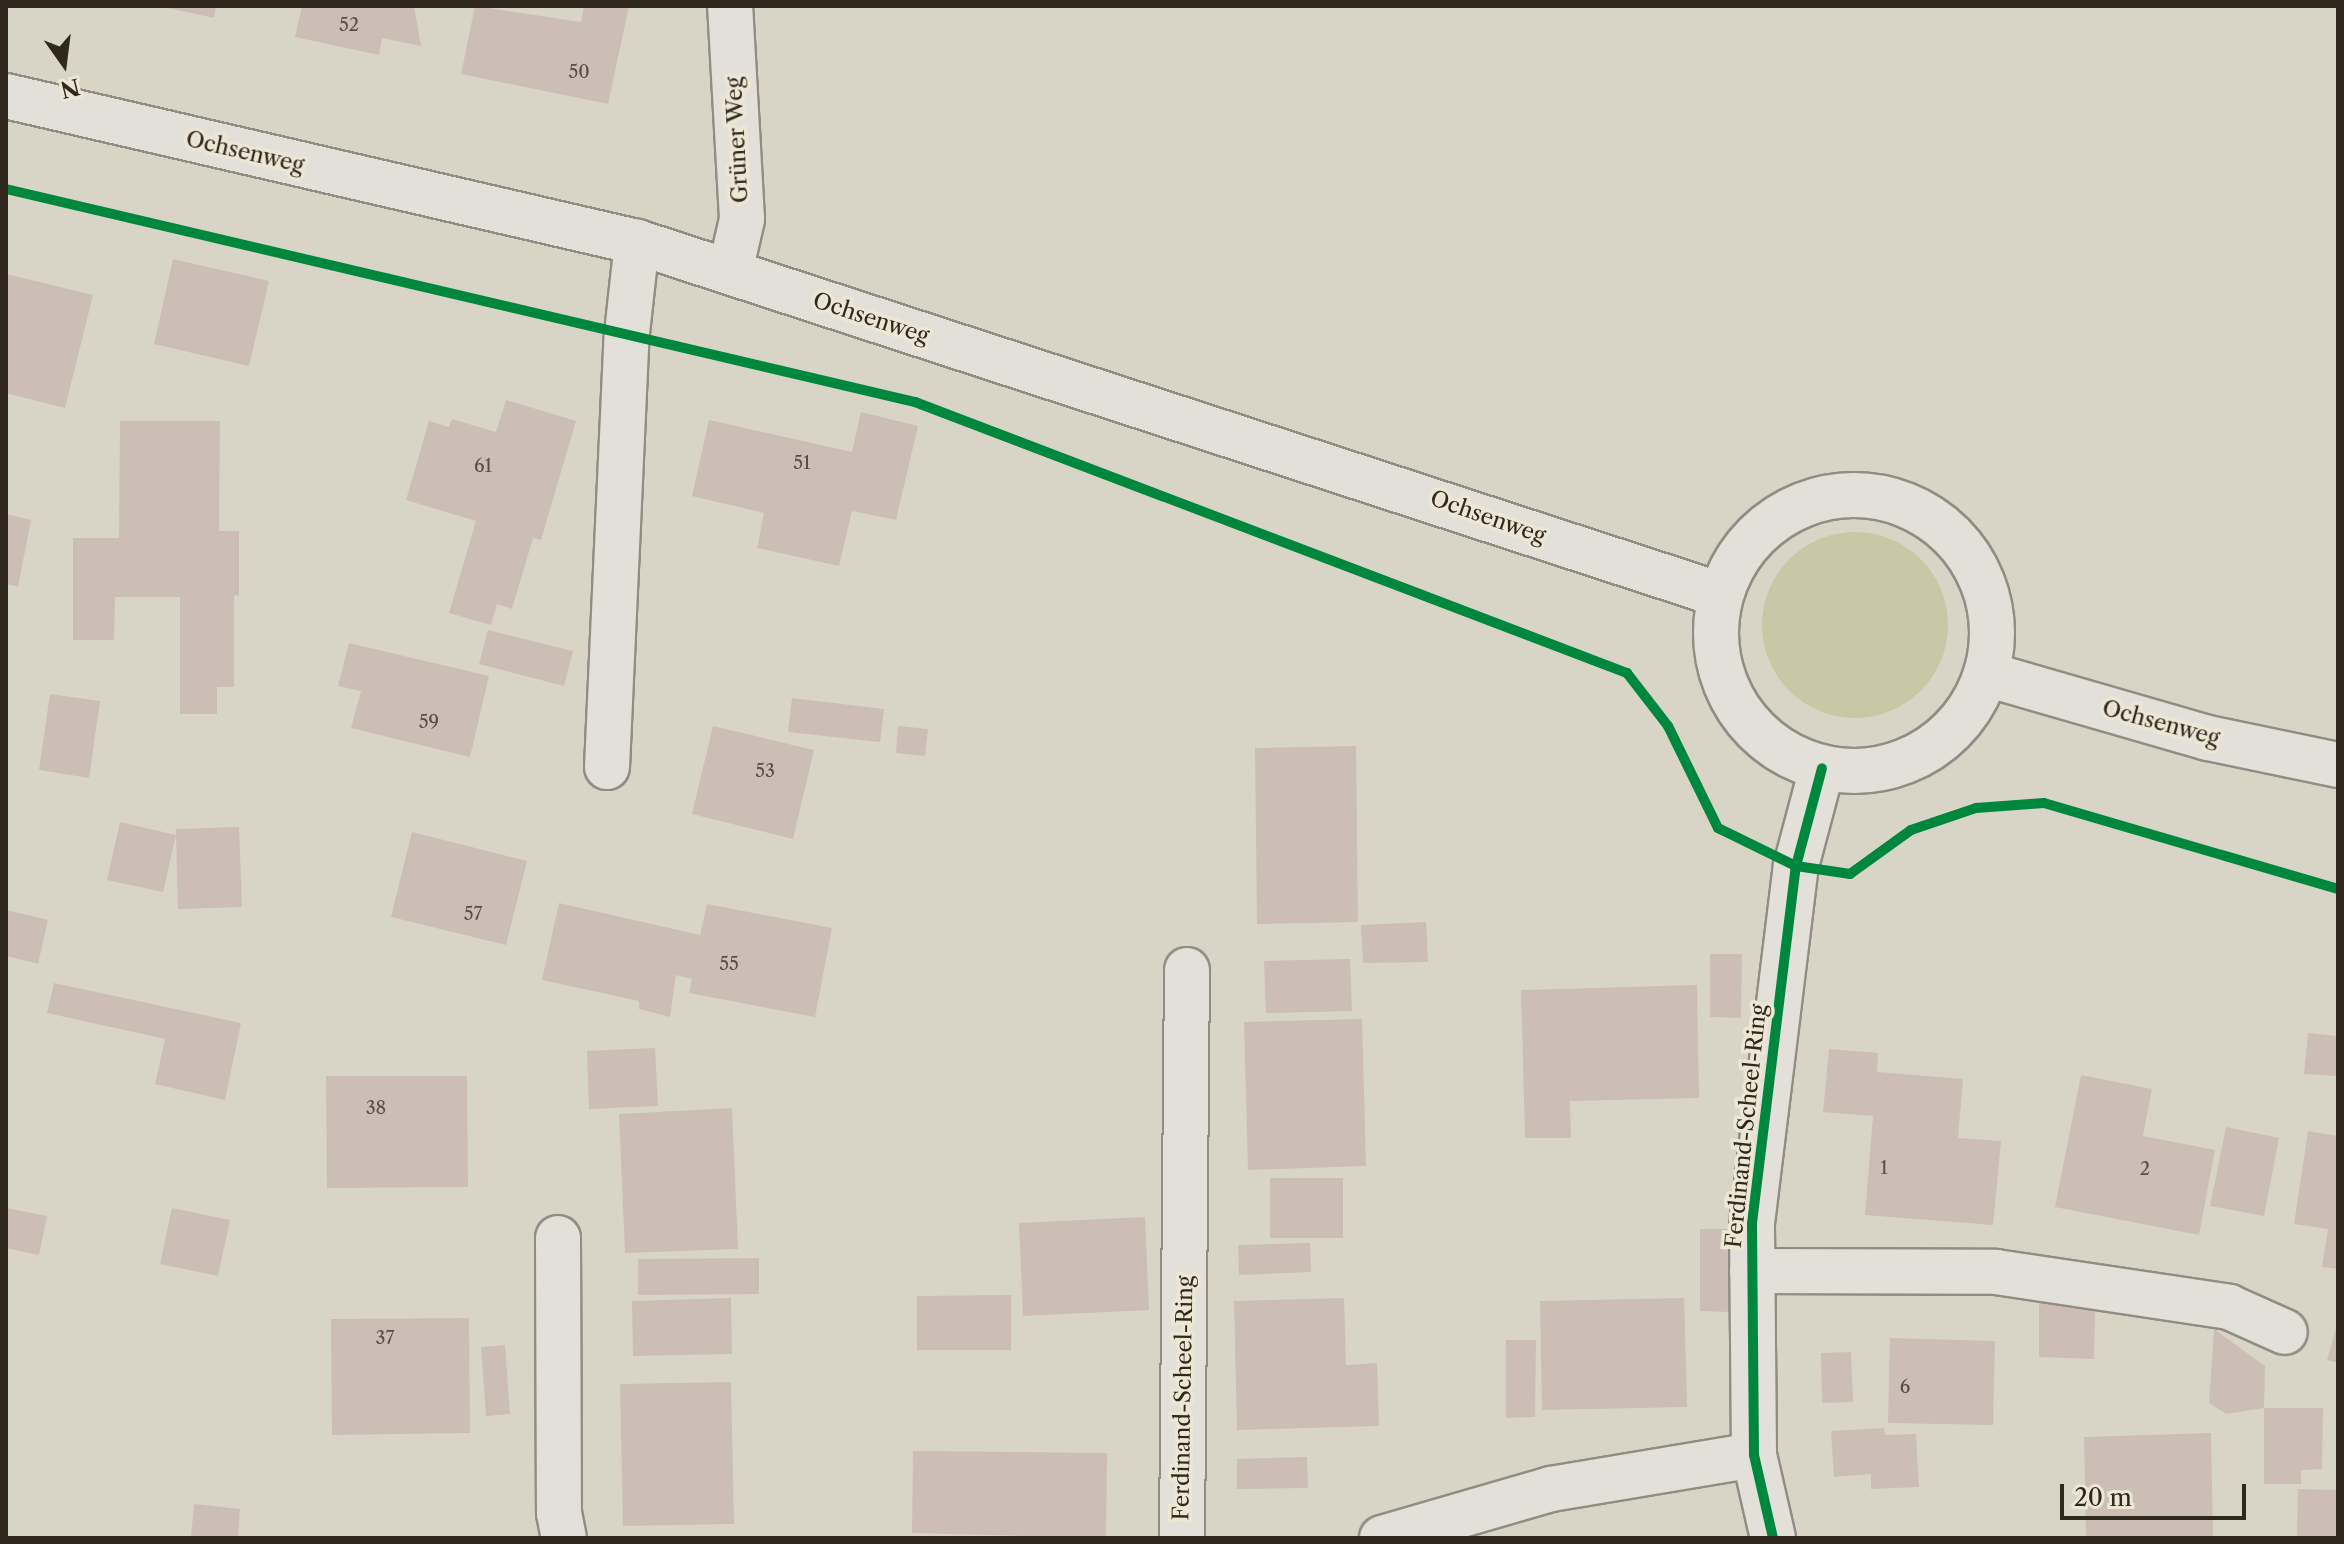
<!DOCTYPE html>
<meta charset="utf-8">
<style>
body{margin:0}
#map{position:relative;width:2344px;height:1544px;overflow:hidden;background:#d9d5c6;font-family:"Libre Caslon Text",serif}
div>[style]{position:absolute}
.green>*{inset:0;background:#c8c7a6}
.round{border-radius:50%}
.building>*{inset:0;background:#ccbeb5}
.roads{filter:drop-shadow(2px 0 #908d83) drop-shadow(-2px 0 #908d83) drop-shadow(0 2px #908d83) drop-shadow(0 -2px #908d83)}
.minor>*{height:44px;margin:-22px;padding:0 22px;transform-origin:22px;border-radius:22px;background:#e3e0d9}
.secondary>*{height:44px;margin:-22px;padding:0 22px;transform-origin:22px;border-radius:22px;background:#e3e0d9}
.secondary>.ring{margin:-22px;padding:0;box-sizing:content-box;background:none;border:44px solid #e3e0d9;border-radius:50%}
.cycleway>*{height:10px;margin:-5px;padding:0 5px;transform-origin:5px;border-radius:5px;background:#00873e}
span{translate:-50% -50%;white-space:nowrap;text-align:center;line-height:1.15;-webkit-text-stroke:7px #ece6d5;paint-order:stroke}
.number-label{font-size:18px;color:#584e44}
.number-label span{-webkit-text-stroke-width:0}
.street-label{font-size:22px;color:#30271d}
.frame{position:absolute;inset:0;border:8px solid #30271d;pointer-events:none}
.north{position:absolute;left:24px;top:24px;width:80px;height:80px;-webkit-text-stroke:6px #ece6d5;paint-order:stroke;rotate:166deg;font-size:22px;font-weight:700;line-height:32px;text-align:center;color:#30271d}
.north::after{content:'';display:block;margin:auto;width:28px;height:36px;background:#30271d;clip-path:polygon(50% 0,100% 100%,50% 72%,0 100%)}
.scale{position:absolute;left:2060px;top:1484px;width:186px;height:36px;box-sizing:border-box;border:4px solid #30271d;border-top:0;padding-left:10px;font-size:24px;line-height:28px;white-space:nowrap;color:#30271d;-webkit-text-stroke:6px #ece6d5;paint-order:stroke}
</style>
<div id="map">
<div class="green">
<div class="round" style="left:1762px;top:532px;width:186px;height:186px"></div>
</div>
<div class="building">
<div style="clip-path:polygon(159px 6px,216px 6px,214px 18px)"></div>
<div style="clip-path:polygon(302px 6px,414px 6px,421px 46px,382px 38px,379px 55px,295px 37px)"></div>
<div style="clip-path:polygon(475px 6px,581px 22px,584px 6px,629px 6px,608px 104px,461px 74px)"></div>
<div style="clip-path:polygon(173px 259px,269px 281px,249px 366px,154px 344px)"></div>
<div style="clip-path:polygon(6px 274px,93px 295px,65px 408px,6px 393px)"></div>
<div style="clip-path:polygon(506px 400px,576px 421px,541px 540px,533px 538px,512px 609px,497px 604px,491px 625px,449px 613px,476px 521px,406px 500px,429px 421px,449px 427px,452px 419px,496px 432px)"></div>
<div style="clip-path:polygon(861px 412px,918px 426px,896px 520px,852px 511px,839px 566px,757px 548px,764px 513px,692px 496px,709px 420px,852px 452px)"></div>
<div style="clip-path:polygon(120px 421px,220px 421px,219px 531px,239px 531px,239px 596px,234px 595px,234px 687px,217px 687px,217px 714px,180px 714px,180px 597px,115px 597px,114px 640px,73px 640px,73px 538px,119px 538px)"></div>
<div style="clip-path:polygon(6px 514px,31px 520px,18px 587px,6px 584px)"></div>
<div style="clip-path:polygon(488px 630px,573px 651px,564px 686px,479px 664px)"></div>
<div style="clip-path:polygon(349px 643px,489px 676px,470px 757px,351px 728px,361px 691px,338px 686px)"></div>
<div style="clip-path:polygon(50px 694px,100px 701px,89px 778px,39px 770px)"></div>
<div style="clip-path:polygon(792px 698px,884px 709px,880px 742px,788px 732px)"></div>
<div style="clip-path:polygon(713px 726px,814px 750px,793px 839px,692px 814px)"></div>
<div style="clip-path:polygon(898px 726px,928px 729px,925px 756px,896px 753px)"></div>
<div style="clip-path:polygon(1356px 746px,1358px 922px,1257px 924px,1255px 748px)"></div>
<div style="clip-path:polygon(120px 822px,176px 835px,176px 829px,239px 827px,242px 907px,178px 909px,176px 835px,163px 892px,107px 880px)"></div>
<div style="clip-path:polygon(412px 832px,527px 861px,506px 945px,391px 917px)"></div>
<div style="clip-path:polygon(559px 903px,700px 935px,707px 904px,832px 928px,815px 1017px,689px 993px,692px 979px,676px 975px,670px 1017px,639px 1009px,639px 1001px,542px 980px)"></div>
<div style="clip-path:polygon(6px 910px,48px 920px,38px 964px,6px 956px)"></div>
<div style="clip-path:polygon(1426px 922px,1428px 962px,1363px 963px,1361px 925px)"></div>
<div style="clip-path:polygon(1710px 954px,1742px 954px,1741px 1018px,1710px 1017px)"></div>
<div style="clip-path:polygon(1350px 959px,1352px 1011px,1266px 1013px,1264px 961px)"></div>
<div style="clip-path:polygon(54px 983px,241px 1023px,225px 1100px,155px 1084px,165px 1039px,47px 1013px)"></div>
<div style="clip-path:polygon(1697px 985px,1699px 1098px,1570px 1101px,1571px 1138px,1525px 1138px,1521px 990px)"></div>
<div style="clip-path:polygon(1362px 1019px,1366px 1166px,1248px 1170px,1244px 1022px)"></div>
<div style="clip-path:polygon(2308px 1033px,2338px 1036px,2336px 1076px,2304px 1074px)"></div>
<div style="clip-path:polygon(655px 1048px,658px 1106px,589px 1109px,587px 1051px)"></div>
<div style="clip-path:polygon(1829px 1049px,1878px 1053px,1877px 1072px,1963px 1079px,1958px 1138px,2001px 1141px,1993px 1225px,1865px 1215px,1873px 1116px,1823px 1112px)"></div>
<div style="clip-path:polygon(2081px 1075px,2152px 1089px,2143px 1136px,2215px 1150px,2199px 1235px,2055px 1207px)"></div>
<div style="clip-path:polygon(326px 1076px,467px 1076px,468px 1187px,327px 1188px)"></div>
<div style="clip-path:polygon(732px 1108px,738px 1249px,625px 1253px,619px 1114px)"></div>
<div style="clip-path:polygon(2226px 1127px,2279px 1138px,2264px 1216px,2210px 1206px)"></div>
<div style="clip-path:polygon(2308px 1131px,2338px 1136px,2338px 1269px,2322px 1267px,2328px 1229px,2294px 1224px)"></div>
<div style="clip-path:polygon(1270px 1178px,1343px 1178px,1343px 1238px,1270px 1238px)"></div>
<div style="clip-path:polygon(6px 1208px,47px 1216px,39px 1255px,6px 1248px)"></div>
<div style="clip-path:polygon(172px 1208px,230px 1220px,218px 1276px,160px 1264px)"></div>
<div style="clip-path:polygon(1145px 1217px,1149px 1310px,1023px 1316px,1019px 1223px)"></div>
<div style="clip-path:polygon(1700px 1229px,1729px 1229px,1729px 1312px,1700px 1311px)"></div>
<div style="clip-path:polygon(1310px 1243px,1311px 1272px,1239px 1275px,1238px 1245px)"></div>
<div style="clip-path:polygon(759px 1258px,759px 1294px,638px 1295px,638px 1259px)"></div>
<div style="clip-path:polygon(1011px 1295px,1011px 1350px,917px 1350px,917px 1296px)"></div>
<div style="clip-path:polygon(731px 1298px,732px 1354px,633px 1356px,632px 1301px)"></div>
<div style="clip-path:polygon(1344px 1298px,1346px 1365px,1377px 1363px,1379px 1426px,1237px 1430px,1234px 1301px)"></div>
<div style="clip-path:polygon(1684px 1298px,1687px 1407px,1542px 1410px,1540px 1301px)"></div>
<div style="clip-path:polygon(2039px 1303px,2095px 1304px,2094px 1359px,2039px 1357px)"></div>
<div style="clip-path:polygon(469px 1318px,470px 1433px,332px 1435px,331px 1319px)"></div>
<div style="clip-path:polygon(2337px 1325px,2338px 1326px,2338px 1363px,2327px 1360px)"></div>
<div style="clip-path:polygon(2214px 1329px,2265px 1366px,2264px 1408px,2226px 1414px,2209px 1403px)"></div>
<div style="clip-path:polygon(1890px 1338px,1995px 1341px,1993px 1425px,1888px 1423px)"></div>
<div style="clip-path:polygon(1506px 1340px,1536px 1340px,1535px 1417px,1506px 1418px)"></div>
<div style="clip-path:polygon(505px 1345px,510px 1414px,486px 1416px,481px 1347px)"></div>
<div style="clip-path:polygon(1851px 1352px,1853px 1402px,1822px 1403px,1821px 1353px)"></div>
<div style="clip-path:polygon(731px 1382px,734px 1524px,623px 1526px,620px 1384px)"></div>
<div style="clip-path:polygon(2264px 1408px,2323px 1408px,2322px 1469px,2301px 1470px,2301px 1484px,2264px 1484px)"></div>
<div style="clip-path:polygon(1884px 1428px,1885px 1435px,1916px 1434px,1919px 1487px,1871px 1489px,1871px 1474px,1834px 1477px,1831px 1431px)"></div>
<div style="clip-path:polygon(2211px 1433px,2213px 1538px,2086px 1538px,2084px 1437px)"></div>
<div style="clip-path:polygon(913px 1451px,1107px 1453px,1106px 1538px,912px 1533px)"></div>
<div style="clip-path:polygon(1307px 1457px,1308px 1488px,1237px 1489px,1237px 1459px)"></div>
<div style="clip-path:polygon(2298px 1489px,2338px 1490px,2338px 1538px,2297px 1538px)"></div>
<div style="clip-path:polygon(194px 1504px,240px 1509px,238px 1538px,191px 1538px)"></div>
</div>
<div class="roads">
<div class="minor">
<div style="left:730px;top:272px;width:54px;rotate:-77.2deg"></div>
<div style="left:742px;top:219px;width:213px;rotate:-93.2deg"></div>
<div style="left:607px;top:767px;width:434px;rotate:-87.4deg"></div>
<div style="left:627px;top:333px;width:92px;rotate:-83.7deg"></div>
<div style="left:558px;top:1238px;width:275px;rotate:89.8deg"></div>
<div style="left:559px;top:1513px;width:25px;rotate:79deg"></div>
<div style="left:1752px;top:1271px;width:244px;rotate:0.2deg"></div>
<div style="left:1996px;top:1272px;width:236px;rotate:8.5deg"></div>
<div style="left:2229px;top:1307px;width:61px;rotate:24.1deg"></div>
<div style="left:1182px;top:1538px;width:568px;rotate:-89.5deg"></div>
<div style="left:1382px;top:1538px;width:176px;rotate:-16.2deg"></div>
<div style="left:1551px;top:1489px;width:206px;rotate:-9.5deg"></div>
<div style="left:1773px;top:1538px;width:85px;rotate:-102.9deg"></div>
<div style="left:1754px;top:1455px;width:232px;rotate:-90.5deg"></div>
<div style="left:1752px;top:1223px;width:360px;rotate:-83deg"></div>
<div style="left:1796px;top:866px;width:101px;rotate:-75.1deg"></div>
</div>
<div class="secondary">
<div style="left:6px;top:96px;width:648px;rotate:13.03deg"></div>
<div style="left:637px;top:242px;width:1140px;rotate:18.04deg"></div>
<div class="ring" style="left:1716px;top:495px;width:232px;height:232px"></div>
<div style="left:1986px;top:674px;width:231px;rotate:16.1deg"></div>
<div style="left:2208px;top:738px;width:133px;rotate:11.7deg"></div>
</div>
</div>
<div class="cycleway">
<div style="left:6px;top:189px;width:934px;rotate:13.19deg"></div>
<div style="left:915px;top:402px;width:762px;rotate:20.84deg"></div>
<div style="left:1627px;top:673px;width:67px;rotate:52.3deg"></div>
<div style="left:1668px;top:726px;width:114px;rotate:63.9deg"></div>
<div style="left:1718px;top:828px;width:87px;rotate:26deg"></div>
<div style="left:1796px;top:866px;width:55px;rotate:8.4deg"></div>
<div style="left:1850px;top:874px;width:75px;rotate:-35.8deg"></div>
<div style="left:1911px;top:830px;width:69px;rotate:-18.7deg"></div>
<div style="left:1976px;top:808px;width:68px;rotate:-4.2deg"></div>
<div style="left:2044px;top:803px;width:306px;rotate:16.3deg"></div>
<div style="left:1773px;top:1538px;width:85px;rotate:-102.9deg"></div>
<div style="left:1754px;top:1455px;width:232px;rotate:-90.5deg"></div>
<div style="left:1752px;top:1223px;width:360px;rotate:-83deg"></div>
<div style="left:1796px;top:866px;width:101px;rotate:-75.1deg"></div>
</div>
<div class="number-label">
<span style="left:349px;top:25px">52</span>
<span style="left:579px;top:72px">50</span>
<span style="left:802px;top:463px">51</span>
<span style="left:483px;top:466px">61</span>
<span style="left:429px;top:722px">59</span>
<span style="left:765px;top:771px">53</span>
<span style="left:473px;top:914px">57</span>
<span style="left:729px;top:964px">55</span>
<span style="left:376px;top:1108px">38</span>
<span style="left:1884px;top:1168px">1</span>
<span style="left:2145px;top:1169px">2</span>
<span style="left:385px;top:1338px">37</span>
<span style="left:1905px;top:1387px">6</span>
</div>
<div class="street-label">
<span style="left:737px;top:140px;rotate:-93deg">Grüner Weg</span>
<span style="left:245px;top:152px;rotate:13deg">Ochsenweg</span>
<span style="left:871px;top:318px;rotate:18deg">Ochsenweg</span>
<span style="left:1488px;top:517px;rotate:19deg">Ochsenweg</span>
<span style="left:2161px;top:723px;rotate:15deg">Ochsenweg</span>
<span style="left:1746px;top:1126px;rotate:-84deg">Ferdinand-Scheel-Ring</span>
<span style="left:1183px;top:1398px;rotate:-89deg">Ferdinand-Scheel-Ring</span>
</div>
<div class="frame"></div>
<div class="north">N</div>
<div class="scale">20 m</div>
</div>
